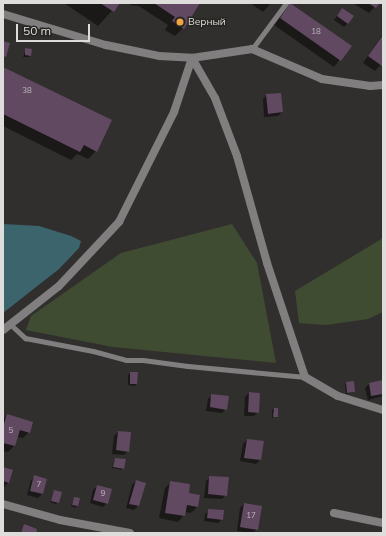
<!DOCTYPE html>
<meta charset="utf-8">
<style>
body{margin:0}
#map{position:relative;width:386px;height:536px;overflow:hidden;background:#312f2d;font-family:Mulish,sans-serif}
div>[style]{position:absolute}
.green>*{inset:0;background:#3f4c32}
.water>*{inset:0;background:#3c646d}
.shadow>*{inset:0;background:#0007}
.building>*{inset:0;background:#604961}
.lane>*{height:5px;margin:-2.5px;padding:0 2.5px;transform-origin:2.5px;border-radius:2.5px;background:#807e7e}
.street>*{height:8px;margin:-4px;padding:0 4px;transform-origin:4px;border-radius:4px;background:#807e7e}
.dots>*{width:11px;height:11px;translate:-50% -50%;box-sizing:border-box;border:2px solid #272623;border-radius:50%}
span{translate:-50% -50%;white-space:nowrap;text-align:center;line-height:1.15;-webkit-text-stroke:3px #272623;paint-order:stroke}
.number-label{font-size:8px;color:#beb8bc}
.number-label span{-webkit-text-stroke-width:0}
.poi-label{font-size:10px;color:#dedddb}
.left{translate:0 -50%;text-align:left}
.frame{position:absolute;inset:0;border:4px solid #dedddb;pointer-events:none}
.scale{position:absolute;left:16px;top:24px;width:74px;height:18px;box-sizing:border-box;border:2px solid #dedddb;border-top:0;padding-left:5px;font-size:12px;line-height:14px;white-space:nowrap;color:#dedddb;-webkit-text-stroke:3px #272623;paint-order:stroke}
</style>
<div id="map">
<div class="green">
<div style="clip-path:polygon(232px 224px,257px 263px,276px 363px,113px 347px,26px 330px,31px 316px,121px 253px)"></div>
<div style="clip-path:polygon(383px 238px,383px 312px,368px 319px,326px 325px,299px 323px,295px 291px)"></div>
</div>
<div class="water">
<div style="clip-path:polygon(3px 224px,39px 226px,71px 236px,81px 241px,79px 248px,59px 269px,3px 313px)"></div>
</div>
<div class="shadow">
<div style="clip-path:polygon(64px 3px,119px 3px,98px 26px)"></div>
<div style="clip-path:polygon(131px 3px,199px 3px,183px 28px,175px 36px,165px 30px,168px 25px,139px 6px,130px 5px)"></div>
<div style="clip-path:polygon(250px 3px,271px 3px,263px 12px)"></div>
<div style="clip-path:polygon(353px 3px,378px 3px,369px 13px)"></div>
<div style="clip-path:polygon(291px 4px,350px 46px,334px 67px,274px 25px)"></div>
<div style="clip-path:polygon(342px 9px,348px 23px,344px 27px,334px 20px)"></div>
<div style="clip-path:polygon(383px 34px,383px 62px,375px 71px,363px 63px)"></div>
<div style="clip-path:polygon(26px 49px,30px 56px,29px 57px,23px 57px)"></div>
<div style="clip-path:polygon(3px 68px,96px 151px,88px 159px,77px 154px,71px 160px,3px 126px)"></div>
<div style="clip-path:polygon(267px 95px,282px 112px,278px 116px,264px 117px,263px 99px)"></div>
<div style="clip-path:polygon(130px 373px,136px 384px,135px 386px,128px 385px,128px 375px)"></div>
<div style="clip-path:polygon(383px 381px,383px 396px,368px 400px,365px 388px,369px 384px)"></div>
<div style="clip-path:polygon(346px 383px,354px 392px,352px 393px,346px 394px,345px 384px)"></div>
<div style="clip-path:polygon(249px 393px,258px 412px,254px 416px,244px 416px,245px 397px)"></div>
<div style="clip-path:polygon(212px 395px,226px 409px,222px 413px,206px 411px,208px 399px)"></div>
<div style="clip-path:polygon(274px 409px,277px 416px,272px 418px,272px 410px)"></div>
<div style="clip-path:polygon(7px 415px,29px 432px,23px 438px,17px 437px,14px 446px,8px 452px,3px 451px,3px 420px)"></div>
<div style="clip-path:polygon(118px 432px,128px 451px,124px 455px,112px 454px,114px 436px)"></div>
<div style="clip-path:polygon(247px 440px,263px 442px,260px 460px,256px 464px,240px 461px,243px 444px)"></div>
<div style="clip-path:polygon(115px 459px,123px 468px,122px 470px,112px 468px)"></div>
<div style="clip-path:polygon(3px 468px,8px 483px,4px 487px,3px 486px)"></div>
<div style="clip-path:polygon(35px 476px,42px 494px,38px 498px,27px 495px,31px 480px)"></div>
<div style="clip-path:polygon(210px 477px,226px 495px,222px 499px,204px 498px,206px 481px)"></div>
<div style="clip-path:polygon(136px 481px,144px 483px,138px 506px,134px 510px,126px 508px,132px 485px)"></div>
<div style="clip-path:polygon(171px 482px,187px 494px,197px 507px,191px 513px,184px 512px,184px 515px,178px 522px,159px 518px,165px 488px)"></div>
<div style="clip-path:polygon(97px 486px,107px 503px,103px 507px,90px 503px,93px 490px)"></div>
<div style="clip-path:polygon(55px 491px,58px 502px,56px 504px,50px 502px)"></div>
<div style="clip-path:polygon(74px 498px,77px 506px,75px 508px,71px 506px)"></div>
<div style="clip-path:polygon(244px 504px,257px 529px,253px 533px,237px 531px,240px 508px)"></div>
<div style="clip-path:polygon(209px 510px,222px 519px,218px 523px,204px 521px,205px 514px)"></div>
</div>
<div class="building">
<div style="clip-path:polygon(100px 3px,120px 3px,114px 12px)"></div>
<div style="clip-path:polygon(154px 3px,200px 3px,184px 29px,172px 21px,175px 17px)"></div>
<div style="clip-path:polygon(290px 3px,352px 46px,341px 61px,280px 18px)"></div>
<div style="clip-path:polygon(368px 3px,380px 3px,376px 8px)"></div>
<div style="clip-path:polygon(342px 8px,354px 16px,348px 24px,337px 16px)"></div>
<div style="clip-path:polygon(383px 35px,383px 64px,382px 66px,368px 56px)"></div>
<div style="clip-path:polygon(3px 41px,10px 43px,6px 57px,3px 56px)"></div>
<div style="clip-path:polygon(25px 48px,32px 49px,31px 56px,25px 55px)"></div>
<div style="clip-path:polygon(3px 67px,112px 120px,97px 152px,84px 145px,80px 152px,3px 114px)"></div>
<div style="clip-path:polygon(281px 93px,283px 112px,268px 114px,266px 94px)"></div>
<div style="clip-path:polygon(130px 372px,138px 372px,137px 384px,130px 384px)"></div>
<div style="clip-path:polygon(383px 380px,383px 394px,371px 396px,369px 383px)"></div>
<div style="clip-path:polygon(354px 381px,355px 392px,347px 393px,346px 382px)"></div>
<div style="clip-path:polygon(249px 392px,260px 393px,259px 413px,248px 412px)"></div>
<div style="clip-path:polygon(211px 394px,229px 396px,227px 410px,210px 407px)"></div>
<div style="clip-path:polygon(274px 408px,278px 408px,278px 417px,273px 417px)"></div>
<div style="clip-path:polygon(7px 414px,33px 422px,30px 433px,20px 430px,15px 446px,3px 443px,3px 427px)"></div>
<div style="clip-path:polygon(118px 431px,131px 432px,129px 452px,116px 450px)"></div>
<div style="clip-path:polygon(247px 439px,264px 441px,261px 460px,244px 458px)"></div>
<div style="clip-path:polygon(115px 458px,126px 459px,124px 469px,113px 467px)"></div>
<div style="clip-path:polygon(3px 467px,13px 470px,9px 483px,3px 481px)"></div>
<div style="clip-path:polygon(34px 475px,47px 479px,43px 494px,30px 491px)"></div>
<div style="clip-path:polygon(209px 476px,229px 477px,227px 496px,208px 494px)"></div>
<div style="clip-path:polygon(136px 480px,146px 483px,139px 506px,129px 504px)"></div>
<div style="clip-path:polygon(170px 481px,190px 484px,189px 493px,200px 495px,198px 507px,187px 505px,185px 516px,165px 513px)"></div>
<div style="clip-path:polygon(97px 485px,112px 489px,108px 504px,93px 500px)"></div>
<div style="clip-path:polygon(54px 490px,62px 492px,59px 503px,51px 501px)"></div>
<div style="clip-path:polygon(74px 497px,80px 498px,78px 506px,72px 505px)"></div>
<div style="clip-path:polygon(244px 503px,262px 506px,258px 530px,240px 527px)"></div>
<div style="clip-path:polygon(208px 509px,224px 510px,223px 520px,207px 518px)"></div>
<div style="clip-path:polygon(24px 524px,37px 529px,36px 533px,21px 533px)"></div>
</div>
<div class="lane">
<div style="left:252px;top:49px;width:57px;rotate:-53.5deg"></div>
<div style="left:10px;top:324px;width:21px;rotate:43deg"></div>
<div style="left:25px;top:338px;width:69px;rotate:10.8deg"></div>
<div style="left:93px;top:351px;width:34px;rotate:15deg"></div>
<div style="left:126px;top:360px;width:17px"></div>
<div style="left:143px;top:360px;width:45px;rotate:7.6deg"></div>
<div style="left:188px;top:366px;width:118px;rotate:5.4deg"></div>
</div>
<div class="street">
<div style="left:3px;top:14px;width:108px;rotate:16.8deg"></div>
<div style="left:106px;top:45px;width:54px;rotate:11.7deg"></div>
<div style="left:159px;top:56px;width:33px;rotate:3deg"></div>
<div style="left:192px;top:58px;width:61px;rotate:-8.5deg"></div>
<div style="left:252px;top:49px;width:76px;rotate:23.2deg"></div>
<div style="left:322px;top:79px;width:49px;rotate:8.3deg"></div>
<div style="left:370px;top:86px;width:13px;rotate:-4deg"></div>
<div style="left:3px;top:330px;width:71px;rotate:-38.2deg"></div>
<div style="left:59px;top:286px;width:88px;rotate:-46.8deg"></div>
<div style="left:119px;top:222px;width:123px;rotate:-63.4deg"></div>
<div style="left:174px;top:112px;width:57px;rotate:-71.6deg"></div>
<div style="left:192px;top:58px;width:46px;rotate:60.1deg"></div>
<div style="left:215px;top:98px;width:62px;rotate:69.2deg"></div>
<div style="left:237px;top:156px;width:111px;rotate:74.3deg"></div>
<div style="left:267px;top:263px;width:120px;rotate:71.6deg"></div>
<div style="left:305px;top:377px;width:38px;rotate:30deg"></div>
<div style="left:338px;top:396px;width:47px;rotate:17.3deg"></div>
<div style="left:3px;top:504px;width:59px;rotate:15.7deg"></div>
<div style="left:60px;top:520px;width:71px;rotate:10.5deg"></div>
<div style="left:334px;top:513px;width:50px;rotate:11.5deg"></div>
</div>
<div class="dots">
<div style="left:180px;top:22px;background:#f3a443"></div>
</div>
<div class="number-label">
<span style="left:316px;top:32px">18</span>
<span style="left:27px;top:91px">38</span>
<span style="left:11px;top:431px">5</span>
<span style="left:39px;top:485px">7</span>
<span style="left:103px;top:494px">9</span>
<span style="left:251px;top:516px">17</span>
</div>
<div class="poi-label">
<span class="left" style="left:188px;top:22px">Верный</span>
</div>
<div class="frame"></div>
<div class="scale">50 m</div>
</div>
